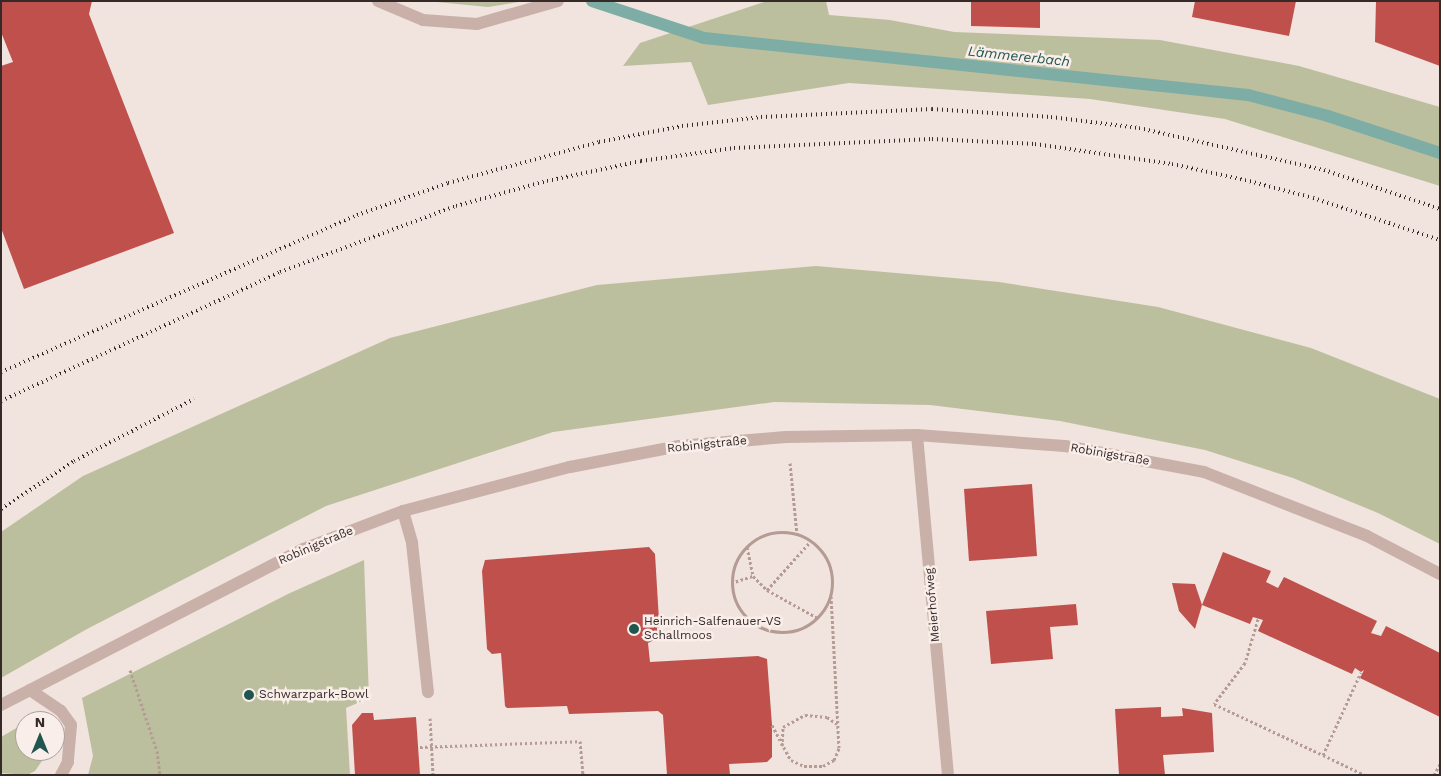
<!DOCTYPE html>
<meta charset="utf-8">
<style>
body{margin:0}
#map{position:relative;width:1441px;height:776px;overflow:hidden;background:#f1e3dd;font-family:"Work Sans",sans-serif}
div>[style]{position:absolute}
.green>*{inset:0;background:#bbbf9e}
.stream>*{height:12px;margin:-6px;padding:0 6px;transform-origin:6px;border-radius:6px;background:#7dada5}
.building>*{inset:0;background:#c0504c}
.path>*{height:3px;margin-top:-1.5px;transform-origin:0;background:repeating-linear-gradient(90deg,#b49b94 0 2.5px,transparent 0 5px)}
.path>.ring{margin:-1.5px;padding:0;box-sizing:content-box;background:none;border:3px solid #b49b94;border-radius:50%}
.lane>*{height:12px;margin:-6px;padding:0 6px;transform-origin:6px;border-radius:6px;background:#c9b1a9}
.street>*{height:12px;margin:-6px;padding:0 6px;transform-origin:6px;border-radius:6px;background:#c9b1a9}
.rail>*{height:4px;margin-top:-2px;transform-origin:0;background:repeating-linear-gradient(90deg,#362a29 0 1px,transparent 0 5px)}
.dots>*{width:14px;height:14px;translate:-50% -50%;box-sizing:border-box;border:2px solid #f9eee9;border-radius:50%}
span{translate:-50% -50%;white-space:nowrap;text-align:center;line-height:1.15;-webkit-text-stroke:5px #f9eee9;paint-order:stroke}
.street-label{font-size:12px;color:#362a29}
.poi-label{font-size:12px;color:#362a29}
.left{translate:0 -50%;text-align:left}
.water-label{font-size:14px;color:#20564e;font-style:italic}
.frame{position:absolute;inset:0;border:2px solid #362a29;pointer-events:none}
.north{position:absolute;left:15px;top:711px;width:50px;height:50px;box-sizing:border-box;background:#f9eee9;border:1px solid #aba09c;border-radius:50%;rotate:0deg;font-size:14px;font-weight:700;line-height:20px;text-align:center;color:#362a29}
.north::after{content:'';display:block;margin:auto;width:18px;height:22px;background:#20564e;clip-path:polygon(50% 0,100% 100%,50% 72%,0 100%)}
</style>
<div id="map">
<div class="green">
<div style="clip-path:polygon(427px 1px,525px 1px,488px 7px)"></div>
<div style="clip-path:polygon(767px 1px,826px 1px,829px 15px,890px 20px,954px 32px,1160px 40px,1299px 66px,1440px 107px,1440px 186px,1225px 119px,1090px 99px,849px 83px,708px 105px,691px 62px,623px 66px,640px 43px)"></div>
<div style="clip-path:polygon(816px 266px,999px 282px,1158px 307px,1311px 348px,1440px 399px,1440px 544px,1378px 513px,1293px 478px,1205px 450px,1060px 421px,930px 405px,774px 402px,553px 432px,326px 506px,87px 629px,1px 678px,1px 532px,83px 476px,390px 338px,597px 285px)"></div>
<div style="clip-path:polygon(364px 560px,369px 698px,346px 708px,350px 775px,88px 775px,93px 756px,82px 698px,290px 593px)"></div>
<div style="clip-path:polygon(25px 723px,25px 751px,47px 751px,46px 755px,35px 771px,27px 775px,1px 773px,1px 737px)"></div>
</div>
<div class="stream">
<div style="left:592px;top:1px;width:118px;rotate:18.3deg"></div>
<div style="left:704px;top:38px;width:547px;rotate:5.98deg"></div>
<div style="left:1248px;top:95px;width:83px;rotate:14.7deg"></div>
<div style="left:1328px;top:116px;width:118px;rotate:18.3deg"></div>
</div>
<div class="building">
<div style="clip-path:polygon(1px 1px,92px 1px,89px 14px,174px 233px,24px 289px,1px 228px,1px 66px,13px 62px,1px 32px)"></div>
<div style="clip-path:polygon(971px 1px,1040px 1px,1040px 28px,971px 26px)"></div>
<div style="clip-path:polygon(1195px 1px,1296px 1px,1289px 36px,1192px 17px)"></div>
<div style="clip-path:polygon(1376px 1px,1440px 1px,1440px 66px,1375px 42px)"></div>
<div style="clip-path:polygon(1032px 484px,1037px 556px,969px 561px,964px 489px)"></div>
<div style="clip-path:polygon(649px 547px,655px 554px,660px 637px,648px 643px,650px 662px,758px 656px,767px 659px,772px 725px,772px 757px,767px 762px,729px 764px,730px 775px,667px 775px,663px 715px,658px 711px,569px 714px,567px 706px,507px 708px,505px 706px,501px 653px,492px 654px,487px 649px,482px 571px,485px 560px)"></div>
<div style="clip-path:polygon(1223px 552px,1271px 571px,1266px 582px,1278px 588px,1284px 577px,1377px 621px,1371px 633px,1381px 636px,1386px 626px,1440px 653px,1440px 717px,1360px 678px,1364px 670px,1361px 672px,1355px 668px,1352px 674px,1258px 631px,1263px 620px,1253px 617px,1250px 624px,1202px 605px,1195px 629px,1179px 611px,1172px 583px,1195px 584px,1202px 605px)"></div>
<div style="clip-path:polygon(1076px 604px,1078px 625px,1050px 627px,1053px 659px,991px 664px,986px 611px)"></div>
<div style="clip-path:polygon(1161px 707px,1161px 717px,1183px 716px,1182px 708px,1212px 713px,1214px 752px,1163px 755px,1165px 775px,1119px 775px,1115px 709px)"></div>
<div style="clip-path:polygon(362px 713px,373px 713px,374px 720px,416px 717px,420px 775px,355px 775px,352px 725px)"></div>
</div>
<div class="path">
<div style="left:790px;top:463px;width:72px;rotate:84.4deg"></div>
<div class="ring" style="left:732px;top:532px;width:97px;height:97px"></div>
<div style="left:747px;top:547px;width:30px;rotate:78deg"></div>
<div style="left:753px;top:576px;width:20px;rotate:45deg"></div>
<div style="left:767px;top:590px;width:58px;rotate:28.8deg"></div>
<div style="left:731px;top:583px;width:23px;rotate:-18deg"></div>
<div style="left:767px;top:590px;width:66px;rotate:-48.1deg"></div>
<div style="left:1258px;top:619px;width:46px;rotate:106.5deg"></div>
<div style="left:1245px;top:663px;width:51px;rotate:127.1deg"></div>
<div style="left:1214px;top:704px;width:120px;rotate:25.1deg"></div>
<div style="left:1323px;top:755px;width:91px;rotate:-65.4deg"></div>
<div style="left:130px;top:670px;width:85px;rotate:71.6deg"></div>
<div style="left:157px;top:751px;width:24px;rotate:83deg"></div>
<div style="left:430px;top:718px;width:57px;rotate:87deg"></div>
<div style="left:772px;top:725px;width:40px;rotate:62deg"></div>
<div style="left:791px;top:760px;width:14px;rotate:25deg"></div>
<div style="left:804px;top:766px;width:19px"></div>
<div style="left:823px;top:766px;width:13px;rotate:-29deg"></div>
<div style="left:834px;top:760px;width:13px;rotate:-67deg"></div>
<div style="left:839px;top:748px;width:152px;rotate:-93deg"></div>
<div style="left:782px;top:746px;width:19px;rotate:-87deg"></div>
<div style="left:783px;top:727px;width:25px;rotate:-29deg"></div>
<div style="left:805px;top:715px;width:22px;rotate:5deg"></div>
<div style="left:827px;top:717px;width:12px;rotate:35deg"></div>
<div style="left:420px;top:747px;width:160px;rotate:-2.1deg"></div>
<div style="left:580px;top:741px;width:34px;rotate:85deg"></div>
<div style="left:1323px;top:755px;width:47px;rotate:25.5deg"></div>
<div style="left:1434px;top:775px;width:13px;rotate:-61deg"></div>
</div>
<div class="lane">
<div style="left:403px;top:511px;width:33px;rotate:74deg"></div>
<div style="left:412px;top:543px;width:150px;rotate:83.9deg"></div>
<div style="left:30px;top:690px;width:37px;rotate:34deg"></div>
<div style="left:61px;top:711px;width:17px;rotate:54deg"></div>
<div style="left:71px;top:725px;width:37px;rotate:95deg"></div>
<div style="left:68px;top:762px;width:15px;rotate:118deg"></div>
</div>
<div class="street">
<div style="left:378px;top:1px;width:49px;rotate:22.9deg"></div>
<div style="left:423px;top:20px;width:54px;rotate:4.2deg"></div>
<div style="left:477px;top:24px;width:84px;rotate:-15.9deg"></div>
<div style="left:917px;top:435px;width:341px;rotate:84.8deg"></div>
<div style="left:1px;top:705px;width:340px;rotate:-27.3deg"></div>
<div style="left:303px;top:549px;width:107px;rotate:-20.8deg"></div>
<div style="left:403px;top:511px;width:173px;rotate:-14.8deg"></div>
<div style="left:570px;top:467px;width:111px;rotate:-10.9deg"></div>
<div style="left:679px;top:446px;width:107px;rotate:-4.8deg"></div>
<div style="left:786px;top:437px;width:131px;rotate:-0.9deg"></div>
<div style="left:917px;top:435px;width:148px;rotate:4.3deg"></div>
<div style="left:1065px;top:446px;width:141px;rotate:10.6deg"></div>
<div style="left:1204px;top:472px;width:175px;rotate:21.4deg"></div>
<div style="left:1367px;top:536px;width:82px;rotate:27.5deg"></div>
</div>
<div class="rail">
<div style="left:1px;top:372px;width:389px;rotate:-23.8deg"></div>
<div style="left:357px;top:215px;width:96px;rotate:-19.4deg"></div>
<div style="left:448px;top:183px;width:156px;rotate:-15.2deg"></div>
<div style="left:599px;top:142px;width:85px;rotate:-10.9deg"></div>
<div style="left:682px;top:126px;width:80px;rotate:-6.5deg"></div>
<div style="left:761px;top:117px;width:171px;rotate:-2.7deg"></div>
<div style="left:932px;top:109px;width:119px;rotate:3.8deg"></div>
<div style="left:1051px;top:117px;width:89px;rotate:7.1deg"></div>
<div style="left:1139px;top:128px;width:190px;rotate:12.8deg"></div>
<div style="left:1324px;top:170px;width:122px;rotate:18.6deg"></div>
<div style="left:1px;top:401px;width:307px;rotate:-24.8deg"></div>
<div style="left:280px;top:272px;width:188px;rotate:-20.6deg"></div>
<div style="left:456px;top:206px;width:94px;rotate:-15.4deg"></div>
<div style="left:547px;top:181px;width:96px;rotate:-12deg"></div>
<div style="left:641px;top:161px;width:94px;rotate:-8deg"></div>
<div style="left:734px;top:148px;width:198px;rotate:-2.6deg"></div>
<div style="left:932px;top:139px;width:103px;rotate:2.8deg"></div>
<div style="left:1035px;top:144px;width:138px;rotate:8.3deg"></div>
<div style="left:1172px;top:164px;width:75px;rotate:12.4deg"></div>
<div style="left:1245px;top:180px;width:70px;rotate:14.8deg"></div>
<div style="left:1313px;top:198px;width:134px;rotate:18.3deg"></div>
<div style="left:1px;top:509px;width:87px;rotate:-33.3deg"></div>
<div style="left:74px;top:461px;width:135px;rotate:-27.3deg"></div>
</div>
<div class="dots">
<div style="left:634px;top:629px;background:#20564e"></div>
<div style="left:249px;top:695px;background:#20564e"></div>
</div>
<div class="street-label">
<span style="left:707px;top:445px;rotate:-6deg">Robinigstraße</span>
<span style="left:1110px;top:455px;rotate:10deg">Robinigstraße</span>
<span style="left:316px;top:546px;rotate:-23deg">Robinigstraße</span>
<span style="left:933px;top:605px;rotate:-95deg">Meierhofweg</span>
</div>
<div class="poi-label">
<span class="left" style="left:644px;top:629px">Heinrich-Salfenauer-VS<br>Schallmoos</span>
<span class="left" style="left:259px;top:695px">Schwarzpark-Bowl</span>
</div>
<div class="water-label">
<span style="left:1019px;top:56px;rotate:6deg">Lämmererbach</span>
</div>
<div class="frame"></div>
<div class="north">N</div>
</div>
